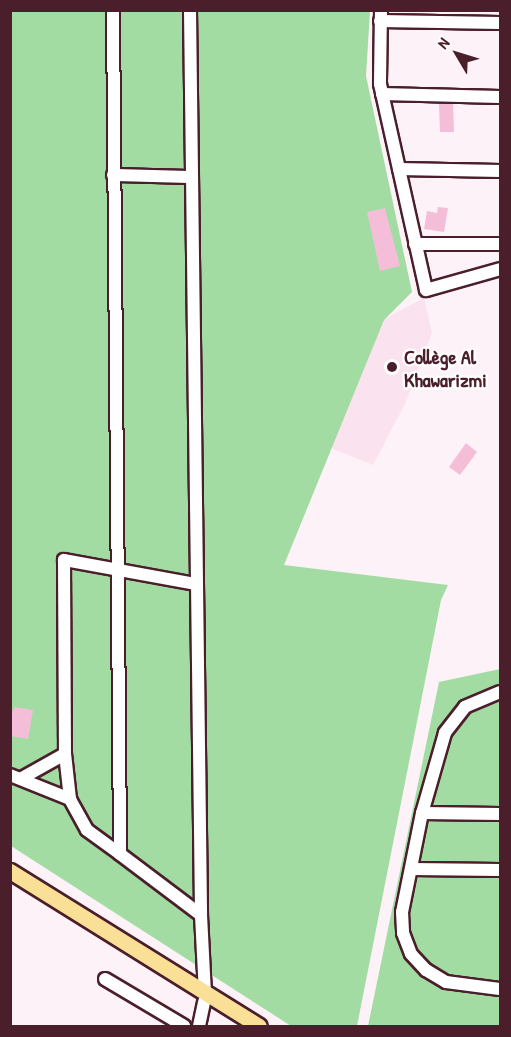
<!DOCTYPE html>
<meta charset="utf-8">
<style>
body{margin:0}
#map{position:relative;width:511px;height:1037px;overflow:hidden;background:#fdf2f7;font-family:"Patrick Hand",sans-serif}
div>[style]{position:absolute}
.built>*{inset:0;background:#fae2ee}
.green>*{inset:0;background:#a2dca2}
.building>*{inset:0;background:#f4bed9}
.roads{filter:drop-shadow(2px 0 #4a1f2b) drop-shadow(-2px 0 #4a1f2b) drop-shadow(0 2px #4a1f2b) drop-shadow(0 -2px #4a1f2b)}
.minor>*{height:12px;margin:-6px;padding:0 6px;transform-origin:6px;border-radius:6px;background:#fff}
.major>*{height:15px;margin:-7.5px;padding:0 7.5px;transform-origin:7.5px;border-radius:7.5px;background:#fadf96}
.dots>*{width:16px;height:16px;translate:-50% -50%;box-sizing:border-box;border:3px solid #fff;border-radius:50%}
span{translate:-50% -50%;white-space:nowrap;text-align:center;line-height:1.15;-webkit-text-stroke:4.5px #fff;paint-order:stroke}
.poi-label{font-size:20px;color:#4a1f2b;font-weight:700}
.left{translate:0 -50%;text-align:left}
.frame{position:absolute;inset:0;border:12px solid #4a1f2b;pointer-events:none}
.north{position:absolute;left:427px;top:24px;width:60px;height:60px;-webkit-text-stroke:4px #fff;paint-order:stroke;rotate:308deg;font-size:16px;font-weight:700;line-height:24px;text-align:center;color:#4a1f2b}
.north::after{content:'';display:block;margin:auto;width:21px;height:27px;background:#4a1f2b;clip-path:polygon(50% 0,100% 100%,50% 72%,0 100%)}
</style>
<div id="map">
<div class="built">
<div style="clip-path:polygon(424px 298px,432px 333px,406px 402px,373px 465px,331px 448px,384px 319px)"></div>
</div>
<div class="green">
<div style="clip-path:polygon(10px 11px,370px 11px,366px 76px,412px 292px,384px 320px,284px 565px,448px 585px,441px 600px,357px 1026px,291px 1026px,11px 846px)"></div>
<div style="clip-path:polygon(500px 669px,500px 1026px,368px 1026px,439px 682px)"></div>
</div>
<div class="building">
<div style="clip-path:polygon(439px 104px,453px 104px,454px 132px,440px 132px)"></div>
<div style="clip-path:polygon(438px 207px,448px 208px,444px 232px,424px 229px,427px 211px,437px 213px)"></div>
<div style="clip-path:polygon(385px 208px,400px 266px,380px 271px,367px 212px)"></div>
<div style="clip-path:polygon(466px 443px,477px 452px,460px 475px,449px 467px)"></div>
<div style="clip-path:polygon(15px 707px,33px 710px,28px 739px,10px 736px,10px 715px)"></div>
</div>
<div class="roads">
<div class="minor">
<div style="left:113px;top:10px;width:844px;rotate:89.52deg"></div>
<div style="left:120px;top:854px;width:101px;rotate:37deg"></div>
<div style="left:190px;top:10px;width:905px;rotate:89.3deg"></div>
<div style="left:201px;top:915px;width:78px;rotate:87.1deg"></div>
<div style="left:381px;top:10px;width:74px;rotate:90.8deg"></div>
<div style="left:380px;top:84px;width:211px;rotate:77.4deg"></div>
<div style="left:426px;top:290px;width:77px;rotate:-15.8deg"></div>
<div style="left:380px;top:21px;width:120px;rotate:1deg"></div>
<div style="left:382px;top:94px;width:118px;rotate:1.5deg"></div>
<div style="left:399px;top:169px;width:101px;rotate:1.1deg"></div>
<div style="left:113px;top:175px;width:79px;rotate:1.5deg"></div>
<div style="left:415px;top:244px;width:85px"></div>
<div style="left:500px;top:692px;width:38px;rotate:157deg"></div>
<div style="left:465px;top:707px;width:33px;rotate:128deg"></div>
<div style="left:445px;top:733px;width:83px;rotate:106deg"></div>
<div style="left:422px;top:813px;width:101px;rotate:101.4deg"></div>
<div style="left:402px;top:912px;width:21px;rotate:87deg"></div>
<div style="left:403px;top:933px;width:22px;rotate:69deg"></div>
<div style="left:411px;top:954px;width:22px;rotate:47deg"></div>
<div style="left:426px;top:970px;width:23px;rotate:31deg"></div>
<div style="left:446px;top:982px;width:54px;rotate:7.4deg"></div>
<div style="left:10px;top:775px;width:65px;rotate:21.8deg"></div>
<div style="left:22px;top:778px;width:49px;rotate:-29.2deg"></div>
<div style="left:422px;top:813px;width:78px;rotate:0.7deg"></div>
<div style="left:120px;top:854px;width:41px;rotate:-144deg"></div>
<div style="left:87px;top:830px;width:35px;rotate:-119deg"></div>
<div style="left:70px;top:799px;width:45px;rotate:-96.3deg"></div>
<div style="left:65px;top:754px;width:194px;rotate:-90.3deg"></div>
<div style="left:64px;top:560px;width:134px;rotate:10.3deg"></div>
<div style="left:411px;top:869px;width:89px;rotate:0.6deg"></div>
<div style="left:105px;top:979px;width:92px;rotate:30.7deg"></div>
<div style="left:199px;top:1026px;width:25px;rotate:-78deg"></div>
</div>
<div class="major">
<div style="left:10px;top:871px;width:293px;rotate:31.9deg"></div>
</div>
</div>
<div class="dots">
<div style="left:392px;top:367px;background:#4a1f2b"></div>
</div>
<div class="poi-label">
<span class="left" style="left:404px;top:368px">Collège Al<br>Khawarizmi</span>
</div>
<div class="frame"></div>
<div class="north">N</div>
</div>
